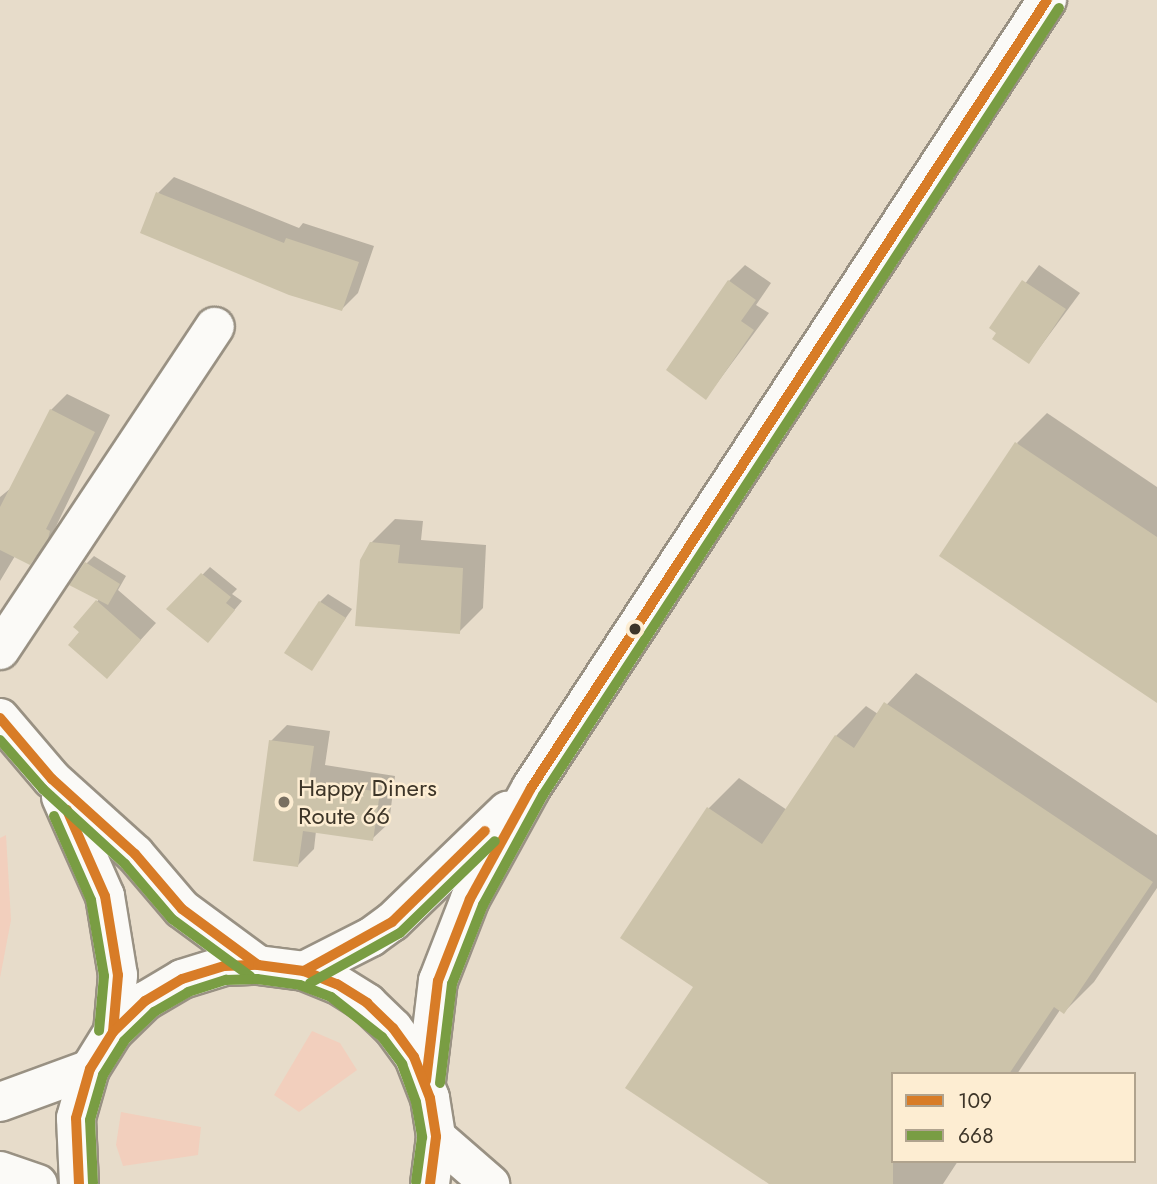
<!DOCTYPE html>
<style>
body{margin:0}
#map{position:relative;width:1157px;height:1184px;overflow:hidden;background:#e7dcca;font-family:Jost,sans-serif}
div>[style]{position:absolute}
.green>*{inset:0;background:#f2cfbd}
.shadow>*{inset:0;background:#0003}
.building>*{inset:0;background:#ccc3aa}
.roads{filter:drop-shadow(2px 0 #999183) drop-shadow(-2px 0 #999183) drop-shadow(0 2px #999183) drop-shadow(0 -2px #999183)}
.minor>*{height:38px;margin:-19px;padding:0 19px;transform-origin:19px;border-radius:19px;background:#fbfaf7}
.major>*{height:38px;margin:-19px;padding:0 19px;transform-origin:19px;border-radius:19px;background:#fbfaf7}
.bus-1>*{height:10px;margin:-5px;padding:0 5px;transform-origin:5px;border-radius:5px;background:#d87c27}
.bus-2>*{height:10px;margin:-5px;padding:0 5px;transform-origin:5px;border-radius:5px;background:#799d43}
.dots>*{width:19px;height:19px;translate:-50% -50%;box-sizing:border-box;border:4px solid #fdedd2;border-radius:50%}
span{translate:-50% -50%;white-space:nowrap;text-align:center;line-height:1.15;-webkit-text-stroke:5px #fdedd2;paint-order:stroke}
.poi-label{font-size:24px;color:#3d3528}
.left{translate:0 -50%;text-align:left}
.legend{position:absolute;left:891px;top:1072px;width:245px;height:91px;box-sizing:border-box;background:#fdedd2;border:2px solid #b0a38e;margin:0;padding:9px 12px;list-style:none;font-size:21px;color:#3d3528}
.legend li{display:flex;align-items:center;gap:14px;height:35px}
.legend b{width:35px;border:2px solid #b0a38e}
</style>
<div id="map">
<div class="green">
<div style="clip-path:polygon(6px 835px,11px 920px,0 978px,0 838px)"></div>
<div style="clip-path:polygon(312px 1031px,340px 1043px,357px 1070px,299px 1112px,274px 1095px)"></div>
<div style="clip-path:polygon(121px 1112px,201px 1127px,198px 1155px,123px 1166px,116px 1145px)"></div>
</div>
<div class="shadow">
<div style="clip-path:polygon(174px 177px,299px 228px,303px 223px,374px 246px,358px 293px,342px 309px,158px 193px)"></div>
<div style="clip-path:polygon(745px 265px,771px 283px,756px 305px,769px 313px,706px 398px,729px 281px)"></div>
<div style="clip-path:polygon(1039px 265px,1080px 293px,1029px 362px,992px 328px)"></div>
<div style="clip-path:polygon(67px 394px,110px 415px,46px 547px,30px 563px,15px 556px,0 581px,0 497px,11px 488px,51px 410px)"></div>
<div style="clip-path:polygon(1047px 413px,1157px 487px,1157px 701px,1017px 443px)"></div>
<div style="clip-path:polygon(395px 519px,423px 521px,421px 540px,486px 545px,483px 608px,459px 632px,371px 543px)"></div>
<div style="clip-path:polygon(94px 556px,126px 576px,118px 590px,156px 623px,107px 677px,76px 627px,100px 598px,86px 564px)"></div>
<div style="clip-path:polygon(210px 567px,237px 589px,232px 594px,242px 601px,208px 641px,169px 609px)"></div>
<div style="clip-path:polygon(328px 594px,352px 609px,311px 668px,320px 602px)"></div>
<div style="clip-path:polygon(916px 673px,1157px 835px,1157px 888px,1094px 982px,1064px 1012px,1060px 1010px,1017px 1074px,893px 1074px,893px 1161px,958px 1161px,943px 1184px,772px 1184px,695px 986px,709px 808px,739px 778px,787px 810px,836px 736px,866px 706px,878px 714px)"></div>
<div style="clip-path:polygon(287px 725px,330px 731px,325px 765px,395px 776px,389px 823px,372px 839px,316px 831px,314px 849px,297px 866px,271px 741px)"></div>
</div>
<div class="building">
<div style="clip-path:polygon(156px 192px,284px 243px,286px 238px,359px 262px,342px 311px,289px 295px,140px 233px)"></div>
<div style="clip-path:polygon(728px 280px,756px 300px,741px 321px,754px 330px,706px 400px,666px 370px)"></div>
<div style="clip-path:polygon(1022px 280px,1066px 309px,1029px 364px,992px 339px,996px 333px,989px 328px)"></div>
<div style="clip-path:polygon(50px 409px,95px 432px,46px 529px,50px 531px,48px 539px,30px 565px,0 550px,0 507px)"></div>
<div style="clip-path:polygon(1015px 442px,1157px 537px,1157px 703px,939px 556px)"></div>
<div style="clip-path:polygon(370px 542px,400px 545px,398px 563px,463px 568px,460px 634px,355px 626px,360px 560px)"></div>
<div style="clip-path:polygon(85px 562px,120px 584px,108px 605px,69px 585px)"></div>
<div style="clip-path:polygon(201px 573px,231px 597px,226px 603px,235px 610px,208px 643px,166px 609px)"></div>
<div style="clip-path:polygon(96px 600px,141px 640px,107px 679px,68px 645px,79px 632px,73px 627px)"></div>
<div style="clip-path:polygon(319px 601px,346px 618px,312px 671px,284px 653px)"></div>
<div style="clip-path:polygon(884px 702px,1153px 882px,1064px 1014px,1054px 1007px,1009px 1074px,893px 1074px,893px 1184px,769px 1184px,625px 1088px,693px 987px,620px 938px,707px 807px,762px 844px,835px 735px,854px 748px)"></div>
<div style="clip-path:polygon(269px 740px,314px 746px,309px 781px,380px 792px,373px 841px,303px 831px,298px 867px,253px 861px)"></div>
</div>
<div class="roads">
<div class="minor">
<div style="left:0;top:650px;width:388px;rotate:-56.4deg"></div>
<div style="left:0;top:718px;width:80px;rotate:49.6deg"></div>
<div style="left:52px;top:779px;width:112px;rotate:42.1deg"></div>
<div style="left:135px;top:854px;width:72px;rotate:49.5deg"></div>
<div style="left:182px;top:909px;width:94px;rotate:36.4deg"></div>
<div style="left:61px;top:797px;width:108px;rotate:66deg"></div>
<div style="left:105px;top:896px;width:80px;rotate:80.7deg"></div>
<div style="left:118px;top:975px;width:57px;rotate:95deg"></div>
<div style="left:436px;top:1137px;width:72px;rotate:41deg"></div>
</div>
<div class="major">
<div style="left:304px;top:971px;width:75px;rotate:-26.9deg"></div>
<div style="left:371px;top:937px;width:26px;rotate:-36deg"></div>
<div style="left:392px;top:922px;width:160px;rotate:-44deg"></div>
<div style="left:426px;top:1081px;width:101px;rotate:-83.2deg"></div>
<div style="left:438px;top:981px;width:88px;rotate:-68.7deg"></div>
<div style="left:470px;top:899px;width:127px;rotate:-61.2deg"></div>
<div style="left:531px;top:788px;width:942px;rotate:-56.78deg"></div>
<div style="left:0;top:1102px;width:96px;rotate:-20.1deg"></div>
<div style="left:0;top:1171px;width:40px;rotate:18.9deg"></div>
<div style="left:79px;top:1184px;width:66px;rotate:-92.6deg"></div>
<div style="left:76px;top:1118px;width:51px;rotate:-74.1deg"></div>
<div style="left:90px;top:1069px;width:44px;rotate:-58.1deg"></div>
<div style="left:113px;top:1032px;width:45px;rotate:-44.1deg"></div>
<div style="left:145px;top:1001px;width:43px;rotate:-30.7deg"></div>
<div style="left:182px;top:979px;width:44px;rotate:-17.2deg"></div>
<div style="left:224px;top:966px;width:34px;rotate:-2deg"></div>
<div style="left:258px;top:965px;width:46px;rotate:7.4deg"></div>
<div style="left:304px;top:971px;width:35px;rotate:22deg"></div>
<div style="left:337px;top:984px;width:36px;rotate:32deg"></div>
<div style="left:367px;top:1003px;width:36px;rotate:44deg"></div>
<div style="left:393px;top:1028px;width:36px;rotate:54deg"></div>
<div style="left:414px;top:1057px;width:44px;rotate:68.7deg"></div>
<div style="left:430px;top:1098px;width:39px;rotate:81deg"></div>
<div style="left:436px;top:1137px;width:47px;rotate:97.3deg"></div>
</div>
</div>
<div class="bus-1">
<div style="left:0;top:718px;width:80px;rotate:49.6deg"></div>
<div style="left:52px;top:779px;width:112px;rotate:42.1deg"></div>
<div style="left:135px;top:854px;width:72px;rotate:49.5deg"></div>
<div style="left:182px;top:909px;width:94px;rotate:36.4deg"></div>
<div style="left:67px;top:810px;width:94px;rotate:66.2deg"></div>
<div style="left:105px;top:896px;width:80px;rotate:80.7deg"></div>
<div style="left:118px;top:975px;width:57px;rotate:95deg"></div>
<div style="left:304px;top:971px;width:101px;rotate:-29.1deg"></div>
<div style="left:392px;top:922px;width:130px;rotate:-44.4deg"></div>
<div style="left:426px;top:1081px;width:101px;rotate:-83.2deg"></div>
<div style="left:438px;top:981px;width:88px;rotate:-68.7deg"></div>
<div style="left:470px;top:899px;width:127px;rotate:-61.2deg"></div>
<div style="left:531px;top:788px;width:942px;rotate:-56.78deg"></div>
<div style="left:79px;top:1184px;width:66px;rotate:-92.6deg"></div>
<div style="left:76px;top:1118px;width:51px;rotate:-74.1deg"></div>
<div style="left:90px;top:1069px;width:44px;rotate:-58.1deg"></div>
<div style="left:113px;top:1032px;width:45px;rotate:-44.1deg"></div>
<div style="left:145px;top:1001px;width:43px;rotate:-30.7deg"></div>
<div style="left:182px;top:979px;width:44px;rotate:-17.2deg"></div>
<div style="left:224px;top:966px;width:34px;rotate:-2deg"></div>
<div style="left:258px;top:965px;width:46px;rotate:7.4deg"></div>
<div style="left:304px;top:971px;width:35px;rotate:22deg"></div>
<div style="left:337px;top:984px;width:36px;rotate:32deg"></div>
<div style="left:367px;top:1003px;width:36px;rotate:44deg"></div>
<div style="left:393px;top:1028px;width:36px;rotate:54deg"></div>
<div style="left:414px;top:1057px;width:44px;rotate:68.7deg"></div>
<div style="left:430px;top:1098px;width:39px;rotate:81deg"></div>
<div style="left:436px;top:1137px;width:47px;rotate:97.3deg"></div>
</div>
<div class="bus-2">
<div style="left:0;top:740px;width:65px;rotate:48.7deg"></div>
<div style="left:43px;top:789px;width:111px;rotate:42.4deg"></div>
<div style="left:125px;top:864px;width:72px;rotate:49.5deg"></div>
<div style="left:172px;top:919px;width:97px;rotate:36.2deg"></div>
<div style="left:54px;top:816px;width:92px;rotate:66.2deg"></div>
<div style="left:91px;top:900px;width:77px;rotate:80.3deg"></div>
<div style="left:104px;top:976px;width:55px;rotate:95.2deg"></div>
<div style="left:310px;top:983px;width:103px;rotate:-29.1deg"></div>
<div style="left:400px;top:933px;width:132px;rotate:-44.1deg"></div>
<div style="left:440px;top:1083px;width:100px;rotate:-83.1deg"></div>
<div style="left:452px;top:984px;width:85px;rotate:-68.6deg"></div>
<div style="left:483px;top:905px;width:125px;rotate:-61.4deg"></div>
<div style="left:543px;top:795px;width:941px;rotate:-56.75deg"></div>
<div style="left:93px;top:1183px;width:63px;rotate:-92.7deg"></div>
<div style="left:90px;top:1120px;width:47px;rotate:-73.9deg"></div>
<div style="left:103px;top:1075px;width:40px;rotate:-58deg"></div>
<div style="left:124px;top:1041px;width:42px;rotate:-44deg"></div>
<div style="left:154px;top:1012px;width:39px;rotate:-30deg"></div>
<div style="left:188px;top:992px;width:40px;rotate:-18deg"></div>
<div style="left:226px;top:980px;width:31px;rotate:-2deg"></div>
<div style="left:257px;top:979px;width:43px;rotate:7.9deg"></div>
<div style="left:300px;top:985px;width:33px;rotate:21deg"></div>
<div style="left:331px;top:997px;width:65px;rotate:38.1deg"></div>
<div style="left:382px;top:1037px;width:34px;rotate:53deg"></div>
<div style="left:402px;top:1064px;width:40px;rotate:69.8deg"></div>
<div style="left:416px;top:1102px;width:36px;rotate:80deg"></div>
<div style="left:422px;top:1137px;width:45px;rotate:97.6deg"></div>
</div>
<div class="dots">
<div style="left:635px;top:629px;background:#3d3528"></div>
<div style="left:284px;top:802px;background:#786f61"></div>
</div>
<div class="poi-label">
<span class="left" style="left:298px;top:802px">Happy Diners<br>Route 66</span>
</div>
<ul class="legend">
<li><b style="height:9px;background:#d87c27"></b>109</li>
<li><b style="height:9px;background:#799d43"></b>668</li>
</ul>
</div>
